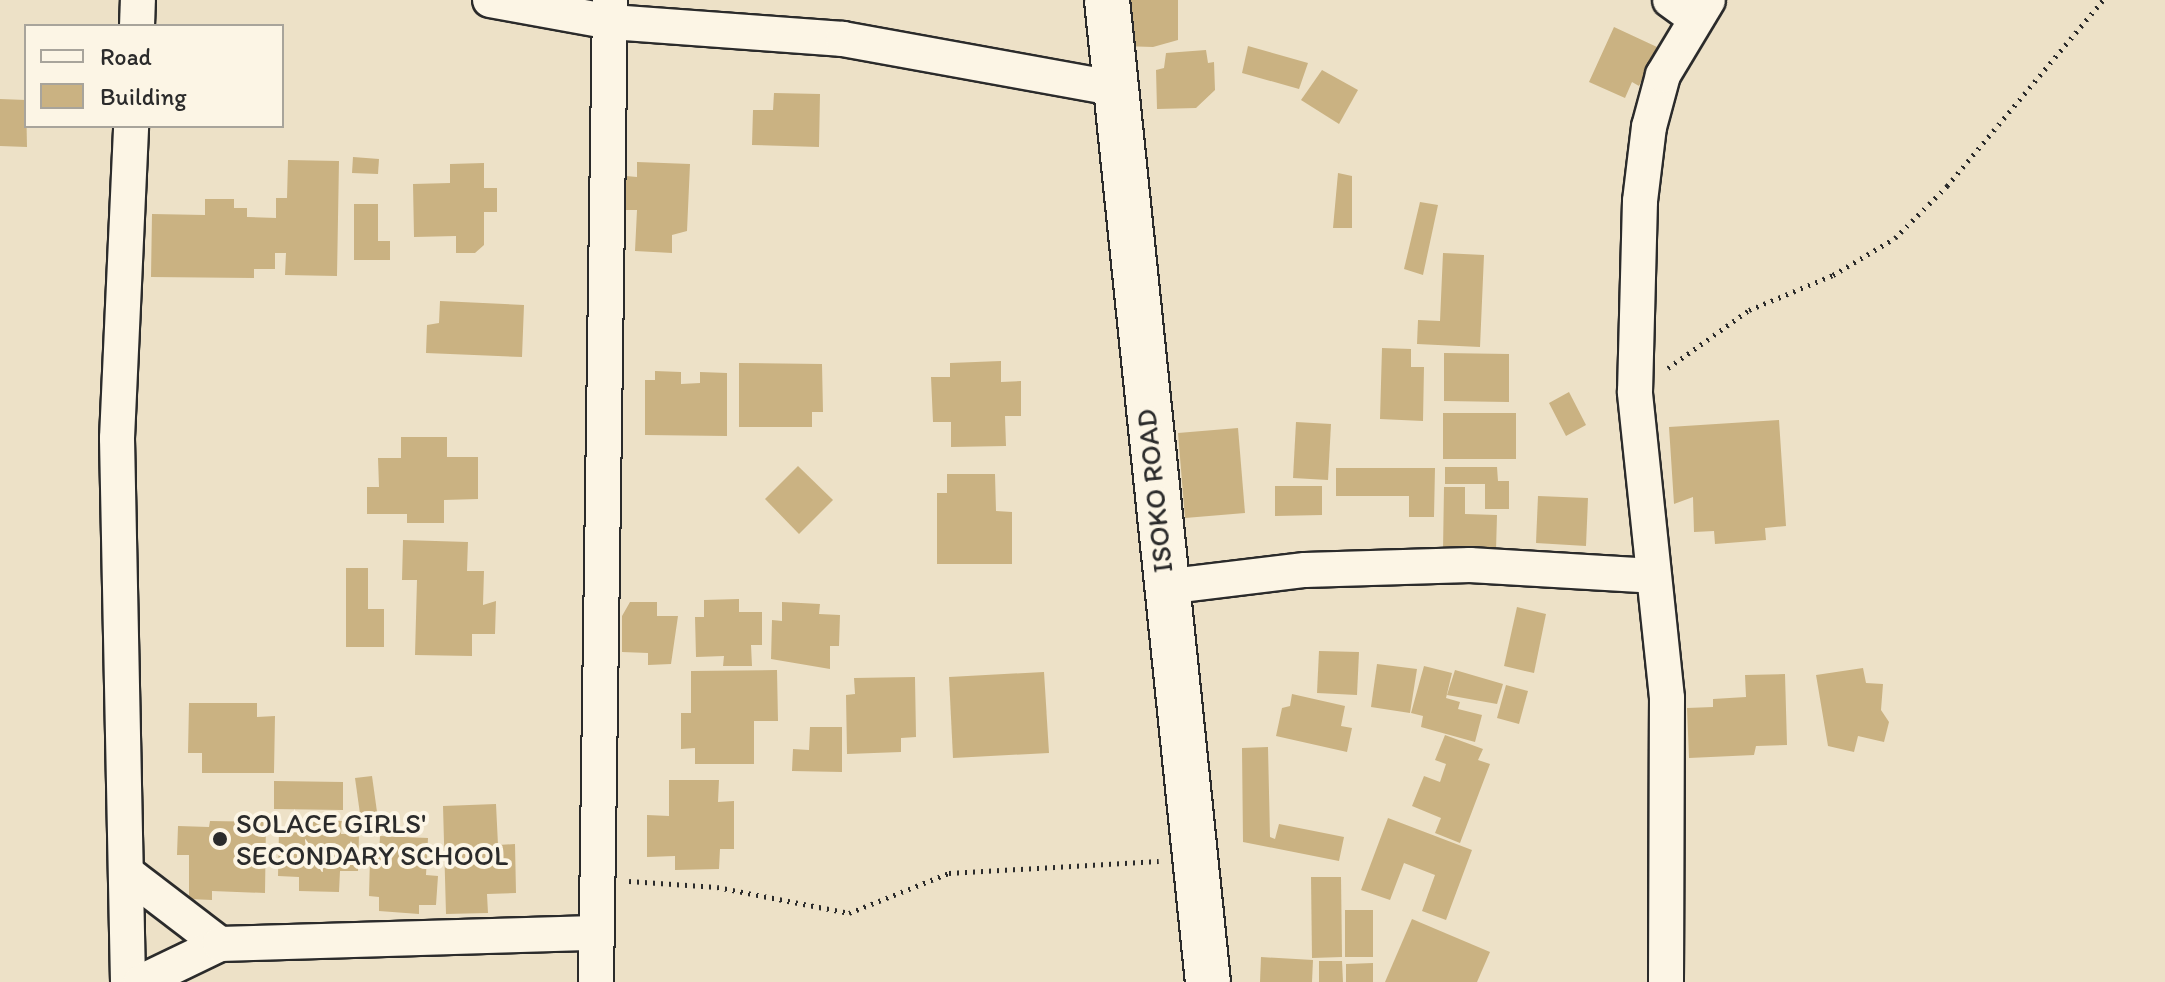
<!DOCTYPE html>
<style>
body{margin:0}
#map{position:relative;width:2165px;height:982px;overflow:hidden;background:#ede1c7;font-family:Itim,sans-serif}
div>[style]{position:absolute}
.building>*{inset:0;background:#cab282}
.path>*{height:5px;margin-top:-2.5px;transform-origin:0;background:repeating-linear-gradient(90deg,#2b2b2b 0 2px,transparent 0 8px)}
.roads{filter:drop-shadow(2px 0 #2b2b2b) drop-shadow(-2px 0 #2b2b2b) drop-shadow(0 2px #2b2b2b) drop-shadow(0 -2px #2b2b2b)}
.street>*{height:34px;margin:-17px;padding:0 17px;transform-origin:17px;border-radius:17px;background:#fcf5e5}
.secondary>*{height:44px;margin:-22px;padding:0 22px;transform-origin:22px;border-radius:22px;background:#fcf5e5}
.dots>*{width:22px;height:22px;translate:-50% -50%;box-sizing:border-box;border:4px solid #fcf5e5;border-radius:50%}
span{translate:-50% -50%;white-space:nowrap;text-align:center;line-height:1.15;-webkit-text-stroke:8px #fcf5e5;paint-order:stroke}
.street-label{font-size:28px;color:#2b2b2b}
.poi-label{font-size:28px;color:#2b2b2b}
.left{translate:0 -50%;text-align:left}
.legend{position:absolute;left:24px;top:24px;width:260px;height:104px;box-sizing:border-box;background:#fcf5e5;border:2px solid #a8a49b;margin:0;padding:10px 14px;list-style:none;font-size:24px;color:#2b2b2b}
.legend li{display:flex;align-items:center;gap:16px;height:40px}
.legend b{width:40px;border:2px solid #a8a49b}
</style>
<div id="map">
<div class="building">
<div style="clip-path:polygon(1119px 0,1178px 0,1178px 40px,1153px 47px,1121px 46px)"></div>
<div style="clip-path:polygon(1614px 27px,1657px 47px,1639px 86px,1632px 82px,1625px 98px,1589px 82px)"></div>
<div style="clip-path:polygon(1248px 46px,1308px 63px,1299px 89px,1242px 73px)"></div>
<div style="clip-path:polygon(1206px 50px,1208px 63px,1214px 62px,1215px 90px,1196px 108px,1157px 109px,1156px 70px,1164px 68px,1166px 53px)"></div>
<div style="clip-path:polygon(1322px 70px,1358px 90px,1339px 124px,1301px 100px)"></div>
<div style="clip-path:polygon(774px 93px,820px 94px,819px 147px,752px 145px,753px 110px,773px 110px)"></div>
<div style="clip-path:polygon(0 99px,26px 100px,27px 147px,0 146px)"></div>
<div style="clip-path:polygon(353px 157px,379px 159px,378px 174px,352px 173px)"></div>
<div style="clip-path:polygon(288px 160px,339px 161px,337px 276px,285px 275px,286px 253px,275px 253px,275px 269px,254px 269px,254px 278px,151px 277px,152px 214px,205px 215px,205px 199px,234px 199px,234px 208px,247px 208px,247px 217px,276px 218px,276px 198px,287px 198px)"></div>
<div style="clip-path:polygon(637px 162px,690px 164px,687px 231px,672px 235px,672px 253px,635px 251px,637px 210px,625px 210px,626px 176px,637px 177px)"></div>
<div style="clip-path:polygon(484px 163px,484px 188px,497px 188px,497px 212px,484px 212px,484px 245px,475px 253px,456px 253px,456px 236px,414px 237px,413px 184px,450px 183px,450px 164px)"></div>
<div style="clip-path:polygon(1338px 173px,1352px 176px,1352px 228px,1333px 228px)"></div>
<div style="clip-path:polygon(1420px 202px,1438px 205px,1423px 275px,1404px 269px)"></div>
<div style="clip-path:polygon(354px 204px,378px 204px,378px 241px,390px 241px,390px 260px,354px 260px)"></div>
<div style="clip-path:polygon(1443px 253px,1484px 255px,1480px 347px,1417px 344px,1418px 320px,1440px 321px)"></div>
<div style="clip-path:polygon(440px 301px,524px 305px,522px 357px,426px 353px,427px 325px,439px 323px)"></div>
<div style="clip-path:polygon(1382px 348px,1411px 349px,1411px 367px,1424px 367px,1423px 421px,1380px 419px)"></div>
<div style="clip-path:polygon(1444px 353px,1509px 354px,1509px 402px,1444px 401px)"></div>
<div style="clip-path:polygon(1001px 361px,1001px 382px,1021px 381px,1021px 416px,1005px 416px,1006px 446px,951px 447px,951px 422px,933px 422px,931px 377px,950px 377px,950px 363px)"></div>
<div style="clip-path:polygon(739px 363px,822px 364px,823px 412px,812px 412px,812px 427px,739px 427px)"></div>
<div style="clip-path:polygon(655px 371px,681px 372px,681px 384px,700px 383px,700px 372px,727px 373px,727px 436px,645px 435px,645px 380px,655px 380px)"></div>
<div style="clip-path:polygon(1569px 392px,1586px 425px,1566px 436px,1549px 403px)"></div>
<div style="clip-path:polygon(1443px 413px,1516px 413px,1516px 459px,1443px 459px)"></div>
<div style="clip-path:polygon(1779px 420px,1786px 526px,1765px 528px,1766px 540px,1715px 544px,1714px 531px,1694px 532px,1693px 497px,1674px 504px,1669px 427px)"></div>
<div style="clip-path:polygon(1296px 422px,1331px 424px,1328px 480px,1293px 478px)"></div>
<div style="clip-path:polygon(1238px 428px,1245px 513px,1185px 518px,1178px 433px)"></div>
<div style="clip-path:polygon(401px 437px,447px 437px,447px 457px,478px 457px,478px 499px,444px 500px,444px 523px,407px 523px,407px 514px,367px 514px,367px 487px,379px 487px,378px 458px,401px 458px)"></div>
<div style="clip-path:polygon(798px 466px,833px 500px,799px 534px,765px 499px)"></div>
<div style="clip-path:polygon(1445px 467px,1497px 467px,1498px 481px,1509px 481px,1509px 509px,1485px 509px,1485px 484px,1445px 484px)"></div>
<div style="clip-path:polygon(1336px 468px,1435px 468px,1434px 517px,1409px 517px,1409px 496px,1336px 496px)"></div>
<div style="clip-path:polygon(947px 474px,995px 474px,996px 511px,1012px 512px,1012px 564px,937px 564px,937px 493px,947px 493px)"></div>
<div style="clip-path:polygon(1275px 486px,1322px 486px,1322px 515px,1275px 516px)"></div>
<div style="clip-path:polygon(1444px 487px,1465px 487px,1465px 514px,1497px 515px,1496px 551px,1443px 551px)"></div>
<div style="clip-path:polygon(1538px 496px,1588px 498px,1586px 546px,1536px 543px)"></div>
<div style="clip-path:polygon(403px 540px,468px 542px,467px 571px,484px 571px,483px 605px,496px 601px,495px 634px,472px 634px,472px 656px,415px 655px,417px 580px,402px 580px)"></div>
<div style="clip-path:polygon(346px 568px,368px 568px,368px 609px,384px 609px,384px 647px,346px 647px)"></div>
<div style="clip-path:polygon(739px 599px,739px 612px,762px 612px,762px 645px,751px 645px,752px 666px,723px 666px,724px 656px,696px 657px,695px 617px,704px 617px,704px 600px)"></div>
<div style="clip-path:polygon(630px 602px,657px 602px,657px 616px,678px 616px,671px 664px,648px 665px,648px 653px,622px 652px,622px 616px)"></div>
<div style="clip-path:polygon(782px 602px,820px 604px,819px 614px,840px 615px,839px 646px,830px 646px,830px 669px,771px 659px,772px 620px,782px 621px)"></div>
<div style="clip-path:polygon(1517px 607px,1546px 614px,1534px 673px,1504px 666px)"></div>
<div style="clip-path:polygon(1319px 651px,1359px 652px,1357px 695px,1317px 693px)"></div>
<div style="clip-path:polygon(1377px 664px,1417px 669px,1410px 713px,1371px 707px)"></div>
<div style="clip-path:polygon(1424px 666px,1452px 673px,1446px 698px,1460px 702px,1458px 709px,1482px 715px,1475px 742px,1421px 727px,1423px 716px,1411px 713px)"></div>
<div style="clip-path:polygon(1863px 668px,1866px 683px,1883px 684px,1881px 710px,1889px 722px,1884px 742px,1858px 736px,1854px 752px,1828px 746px,1816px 675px)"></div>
<div style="clip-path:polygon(777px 670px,778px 721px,754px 721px,754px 764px,695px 764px,695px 748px,681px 749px,681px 713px,691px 713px,691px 671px)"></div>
<div style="clip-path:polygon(1455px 670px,1503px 684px,1497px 704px,1447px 695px)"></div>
<div style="clip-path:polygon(1044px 672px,1049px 753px,953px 758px,949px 677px)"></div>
<div style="clip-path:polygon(1785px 674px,1787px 745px,1756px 746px,1754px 755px,1689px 758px,1687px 708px,1713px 707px,1713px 699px,1746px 697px,1745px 675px)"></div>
<div style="clip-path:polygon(915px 677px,916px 737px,901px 738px,901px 752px,847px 754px,846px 695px,855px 694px,854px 678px)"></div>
<div style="clip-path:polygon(1506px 685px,1528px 691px,1519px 724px,1497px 718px)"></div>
<div style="clip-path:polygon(1292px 694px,1345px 706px,1341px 726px,1352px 728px,1347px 752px,1276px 736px,1282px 708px,1290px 706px)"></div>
<div style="clip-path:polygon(189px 703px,257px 703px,257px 717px,275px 716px,274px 773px,202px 773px,202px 753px,188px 753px)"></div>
<div style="clip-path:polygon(810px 727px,842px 727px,842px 772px,792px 771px,793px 749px,809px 750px)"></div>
<div style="clip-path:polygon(1445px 735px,1483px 749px,1478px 760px,1490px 764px,1460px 843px,1435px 833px,1441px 818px,1412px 806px,1424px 776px,1440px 782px,1446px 764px,1435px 760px)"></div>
<div style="clip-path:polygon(1268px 747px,1270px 837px,1275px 839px,1279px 824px,1344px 837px,1339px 861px,1243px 842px,1242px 748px)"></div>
<div style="clip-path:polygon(372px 776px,378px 819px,361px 821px,355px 778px)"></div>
<div style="clip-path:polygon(669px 780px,719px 780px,718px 802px,734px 801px,734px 849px,720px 849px,719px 869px,675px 870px,675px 856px,647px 857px,647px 815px,669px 816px)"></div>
<div style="clip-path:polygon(274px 781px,343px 782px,343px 810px,274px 809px)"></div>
<div style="clip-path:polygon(496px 804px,498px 845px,515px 844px,516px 893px,487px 894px,488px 913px,446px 914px,443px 806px)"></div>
<div style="clip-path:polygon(1388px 818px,1472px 850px,1446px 920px,1422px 911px,1435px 875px,1404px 863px,1390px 900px,1361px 890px)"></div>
<div style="clip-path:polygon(313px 820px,342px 821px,341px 834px,359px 834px,358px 871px,340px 871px,339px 892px,299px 891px,299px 877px,278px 876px,279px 831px,313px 831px)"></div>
<div style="clip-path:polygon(210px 821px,266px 822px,265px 893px,212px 891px,212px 900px,189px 899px,189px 855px,177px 855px,178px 826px,209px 827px)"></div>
<div style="clip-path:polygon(380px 836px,428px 838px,426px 875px,438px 876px,436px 905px,419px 905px,419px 914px,379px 911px,379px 897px,369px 896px,370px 857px,379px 858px)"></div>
<div style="clip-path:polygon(1311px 877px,1341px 877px,1342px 957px,1312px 958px)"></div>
<div style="clip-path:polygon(1345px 910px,1373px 910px,1373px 957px,1345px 957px)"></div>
<div style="clip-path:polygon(1412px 919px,1490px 952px,1477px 982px,1385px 982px)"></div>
<div style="clip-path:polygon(1261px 957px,1313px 960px,1312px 982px,1260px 982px)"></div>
<div style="clip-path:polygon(1319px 961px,1342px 961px,1343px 982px,1319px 982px)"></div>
<div style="clip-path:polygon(1373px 963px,1373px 982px,1346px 982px,1346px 964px)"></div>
</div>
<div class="path">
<div style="left:1668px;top:368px;width:100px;rotate:-35.6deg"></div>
<div style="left:1749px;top:310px;width:91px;rotate:-22.6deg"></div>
<div style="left:1833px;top:275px;width:72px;rotate:-30.8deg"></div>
<div style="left:1895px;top:238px;width:74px;rotate:-45deg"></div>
<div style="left:1947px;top:186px;width:243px;rotate:-50deg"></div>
<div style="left:629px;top:881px;width:88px;rotate:3.9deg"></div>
<div style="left:717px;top:887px;width:135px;rotate:11.1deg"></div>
<div style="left:849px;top:913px;width:108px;rotate:-21.8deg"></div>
<div style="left:949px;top:873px;width:210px;rotate:-3.3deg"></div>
</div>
<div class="roads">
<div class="street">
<div style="left:490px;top:0;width:123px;rotate:10.3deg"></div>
<div style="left:611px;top:22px;width:233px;rotate:4.2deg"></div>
<div style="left:843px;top:39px;width:274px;rotate:10.3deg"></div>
<div style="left:1670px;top:0;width:32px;rotate:36deg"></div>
<div style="left:137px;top:26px;width:26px;rotate:-88deg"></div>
<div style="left:1164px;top:587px;width:142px;rotate:-6.9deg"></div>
<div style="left:1305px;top:570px;width:165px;rotate:-1.7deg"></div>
<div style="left:1470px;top:565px;width:183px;rotate:3.4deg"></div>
<div style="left:127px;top:873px;width:117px;rotate:37.4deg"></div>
<div style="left:128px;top:982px;width:544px;rotate:-91.16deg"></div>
<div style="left:117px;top:438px;width:312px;rotate:-87.4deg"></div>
<div style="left:141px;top:982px;width:88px;rotate:-25.7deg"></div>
<div style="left:220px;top:944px;width:375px;rotate:-1.7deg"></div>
<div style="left:596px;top:982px;width:982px;rotate:-89.18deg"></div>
<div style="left:1666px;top:982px;width:284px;rotate:-89.8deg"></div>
<div style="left:1667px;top:698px;width:308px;rotate:-96deg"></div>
<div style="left:1635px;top:392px;width:191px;rotate:-88.5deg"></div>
<div style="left:1640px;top:201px;width:75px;rotate:-83.1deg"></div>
<div style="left:1649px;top:127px;width:54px;rotate:-74.9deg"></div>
<div style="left:1663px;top:75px;width:87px;rotate:-59deg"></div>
</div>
<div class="secondary">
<div style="left:1107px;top:0;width:987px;rotate:84.13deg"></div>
</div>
</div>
<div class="dots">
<div style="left:220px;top:839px;background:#2b2b2b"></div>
</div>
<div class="street-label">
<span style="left:1154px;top:491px;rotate:-96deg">ISOKO ROAD</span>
</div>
<div class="poi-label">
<span class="left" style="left:236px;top:839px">SOLACE GIRLS'<br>SECONDARY SCHOOL</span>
</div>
<ul class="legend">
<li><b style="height:10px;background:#fcf5e5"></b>Road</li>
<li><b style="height:22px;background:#cab282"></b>Building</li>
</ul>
</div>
